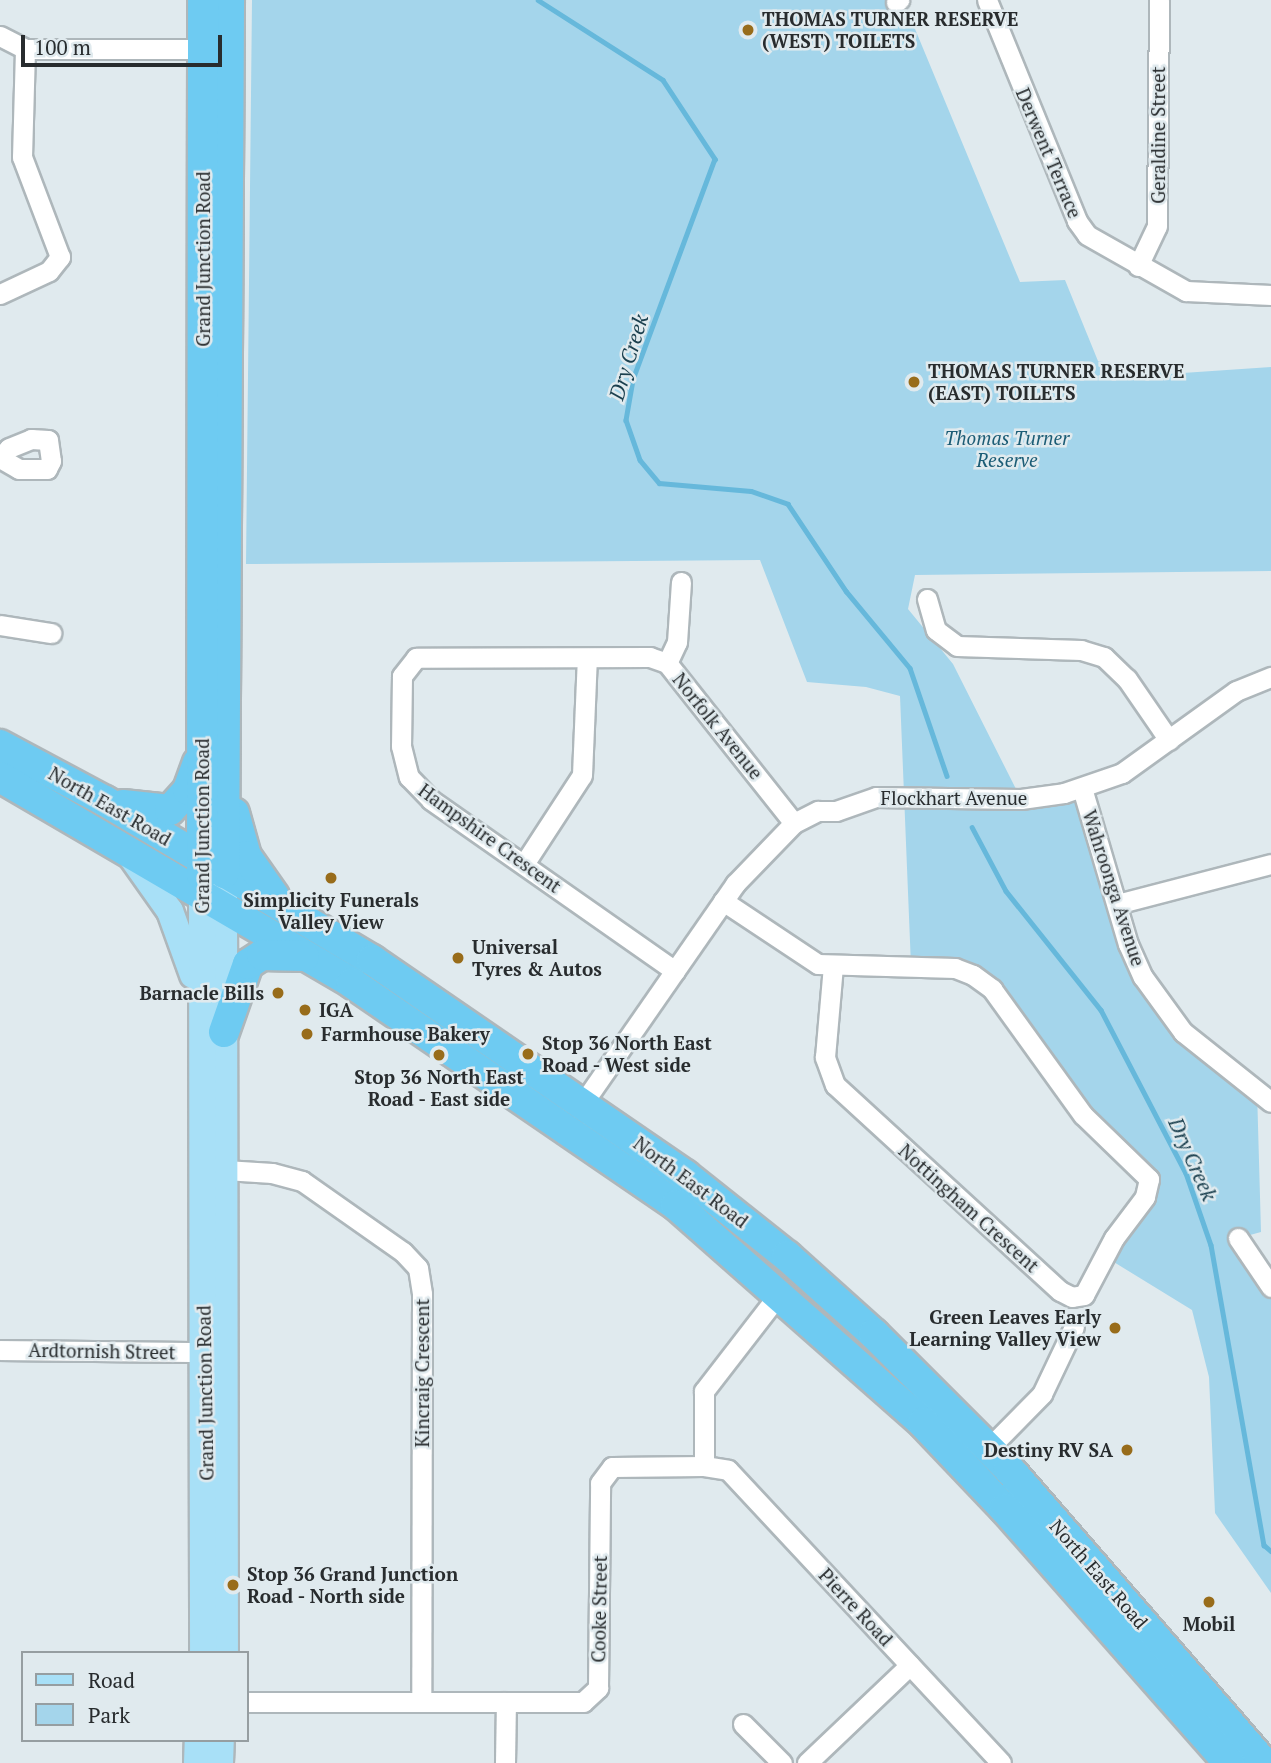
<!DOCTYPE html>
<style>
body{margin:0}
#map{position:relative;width:1271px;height:1763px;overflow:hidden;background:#e0eaee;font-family:"PT Serif",serif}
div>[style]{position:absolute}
.green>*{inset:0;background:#a4d5eb}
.stream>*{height:4.5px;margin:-2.25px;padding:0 2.25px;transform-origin:2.25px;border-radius:2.25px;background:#66b8db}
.roads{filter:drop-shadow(2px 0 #aeb7bb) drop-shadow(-2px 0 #aeb7bb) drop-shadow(0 2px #aeb7bb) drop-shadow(0 -2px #aeb7bb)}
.minor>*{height:19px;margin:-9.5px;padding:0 9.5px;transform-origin:9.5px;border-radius:9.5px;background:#fff}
.major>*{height:26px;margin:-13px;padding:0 13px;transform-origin:13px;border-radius:13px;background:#a8e0f7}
.highway>*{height:30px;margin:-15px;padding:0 15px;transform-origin:15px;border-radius:15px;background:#6ecbf2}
.dots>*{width:19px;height:19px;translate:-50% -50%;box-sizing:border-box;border:4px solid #e0eaee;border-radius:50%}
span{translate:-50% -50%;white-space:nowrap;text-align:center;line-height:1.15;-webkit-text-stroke:5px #e0eaee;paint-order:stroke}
.poi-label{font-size:19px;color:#282c2e;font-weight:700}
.left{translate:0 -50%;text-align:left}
.right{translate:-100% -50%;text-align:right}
.street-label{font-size:19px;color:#282c2e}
.park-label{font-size:19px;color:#1b5c75;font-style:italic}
.water-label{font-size:21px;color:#1a3f4e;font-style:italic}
.legend{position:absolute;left:21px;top:1651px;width:228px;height:91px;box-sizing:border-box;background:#e0eaee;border:2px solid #969ea1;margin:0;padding:9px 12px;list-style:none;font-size:21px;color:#282c2e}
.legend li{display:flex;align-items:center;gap:14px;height:35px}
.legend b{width:35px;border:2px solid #969ea1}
.scale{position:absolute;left:21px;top:35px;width:201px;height:32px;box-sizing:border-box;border:4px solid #282c2e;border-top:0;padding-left:9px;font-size:21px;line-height:24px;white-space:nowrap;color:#282c2e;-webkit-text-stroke:5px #e0eaee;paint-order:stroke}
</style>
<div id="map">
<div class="green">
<div style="clip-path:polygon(252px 0,903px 0,1020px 282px,1065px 280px,1098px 361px,1168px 374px,1271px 367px,1271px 571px,915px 575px,908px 609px,953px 664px,1021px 799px,1082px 788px,1128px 944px,1161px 1003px,1257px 1090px,1261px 1232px,1239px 1238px,1271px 1287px,1271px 1593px,1215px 1513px,1209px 1377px,1192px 1310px,1104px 1256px,1148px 1189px,986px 983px,911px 966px,900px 696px,866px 687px,807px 682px,760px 560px,246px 564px)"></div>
</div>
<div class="stream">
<div style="left:538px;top:0;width:148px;rotate:32.6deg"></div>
<div style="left:663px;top:80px;width:95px;rotate:56.6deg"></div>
<div style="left:715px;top:159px;width:236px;rotate:110.4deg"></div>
<div style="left:633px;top:380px;width:41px;rotate:99.9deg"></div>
<div style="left:626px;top:420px;width:42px;rotate:70.7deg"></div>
<div style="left:640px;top:460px;width:30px;rotate:50deg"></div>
<div style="left:659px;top:483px;width:92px;rotate:5deg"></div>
<div style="left:751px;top:491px;width:39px;rotate:19deg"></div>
<div style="left:788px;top:504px;width:105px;rotate:56.3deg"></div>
<div style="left:846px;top:591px;width:100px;rotate:50.3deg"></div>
<div style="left:910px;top:668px;width:114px;rotate:71.1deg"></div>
<div style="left:972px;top:827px;width:72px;rotate:62deg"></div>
<div style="left:1006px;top:891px;width:152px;rotate:51.4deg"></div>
<div style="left:1101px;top:1010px;width:184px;rotate:62.5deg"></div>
<div style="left:1186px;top:1173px;width:76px;rotate:70.9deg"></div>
<div style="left:1211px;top:1245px;width:305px;rotate:80deg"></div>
<div style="left:1264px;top:1545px;width:9px;rotate:41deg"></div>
</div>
<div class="roads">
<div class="minor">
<div style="left:987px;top:0;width:239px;rotate:67.8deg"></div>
<div style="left:1077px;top:221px;width:17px;rotate:54deg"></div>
<div style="left:1087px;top:235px;width:114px;rotate:29.5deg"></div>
<div style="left:1186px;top:291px;width:85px;rotate:2.7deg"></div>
<div style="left:896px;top:2px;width:4px;rotate:-34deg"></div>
<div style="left:0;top:36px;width:28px;rotate:27deg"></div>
<div style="left:25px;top:49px;width:178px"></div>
<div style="left:1138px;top:266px;width:44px;rotate:-64.6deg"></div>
<div style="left:1157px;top:226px;width:226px;rotate:-89.5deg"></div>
<div style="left:0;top:294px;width:54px;rotate:-25.1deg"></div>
<div style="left:49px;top:271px;width:18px;rotate:-52deg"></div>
<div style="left:60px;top:257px;width:107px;rotate:-110.8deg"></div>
<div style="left:22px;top:157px;width:108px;rotate:-88.4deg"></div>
<div style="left:31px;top:439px;width:17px;rotate:3deg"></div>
<div style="left:48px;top:440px;width:21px;rotate:82deg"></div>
<div style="left:51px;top:461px;width:9px;rotate:117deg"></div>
<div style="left:47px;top:469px;width:28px;rotate:180deg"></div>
<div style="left:19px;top:469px;width:22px;rotate:-150deg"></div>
<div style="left:0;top:458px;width:13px;rotate:-48deg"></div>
<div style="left:9px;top:448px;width:24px;rotate:-22deg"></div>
<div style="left:681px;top:582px;width:60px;rotate:93.8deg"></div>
<div style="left:677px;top:642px;width:23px;rotate:115deg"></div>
<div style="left:667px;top:663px;width:204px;rotate:51.6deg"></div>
<div style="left:927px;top:599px;width:32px;rotate:74deg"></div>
<div style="left:936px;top:630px;width:26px;rotate:37deg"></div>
<div style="left:957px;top:646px;width:124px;rotate:1.8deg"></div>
<div style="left:1081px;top:650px;width:24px;rotate:17deg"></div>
<div style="left:1104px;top:657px;width:32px;rotate:44deg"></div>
<div style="left:1127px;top:679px;width:74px;rotate:55.5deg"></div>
<div style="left:0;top:625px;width:52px;rotate:8.9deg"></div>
<div style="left:667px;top:663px;width:18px;rotate:-161deg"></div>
<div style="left:650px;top:657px;width:234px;rotate:179.8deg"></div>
<div style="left:416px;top:658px;width:23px;rotate:128deg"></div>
<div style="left:402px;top:676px;width:70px;rotate:90.8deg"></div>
<div style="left:401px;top:746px;width:32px;rotate:76deg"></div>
<div style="left:409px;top:777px;width:32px;rotate:46deg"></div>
<div style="left:431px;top:800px;width:298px;rotate:35deg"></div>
<div style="left:1082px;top:788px;width:163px;rotate:73.6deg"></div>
<div style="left:1128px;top:944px;width:36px;rotate:66deg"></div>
<div style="left:1143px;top:977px;width:68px;rotate:54deg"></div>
<div style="left:1183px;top:1032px;width:112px;rotate:38.5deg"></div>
<div style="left:524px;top:864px;width:106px;rotate:-56.9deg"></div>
<div style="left:582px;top:775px;width:117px;rotate:-87.6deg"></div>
<div style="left:723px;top:901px;width:114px;rotate:33.6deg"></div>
<div style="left:818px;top:964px;width:137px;rotate:1.7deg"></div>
<div style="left:955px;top:968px;width:19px;rotate:21deg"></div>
<div style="left:973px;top:975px;width:24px;rotate:36deg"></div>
<div style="left:992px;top:989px;width:155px;rotate:54.2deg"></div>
<div style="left:1083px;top:1115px;width:92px;rotate:44.1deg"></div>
<div style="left:1149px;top:1179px;width:18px;rotate:103deg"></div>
<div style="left:1145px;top:1197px;width:51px;rotate:127.1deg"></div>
<div style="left:1114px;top:1238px;width:64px;rotate:117.8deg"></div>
<div style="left:1084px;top:1295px;width:12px;rotate:171deg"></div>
<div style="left:1072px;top:1297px;width:13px;rotate:-153deg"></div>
<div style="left:1060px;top:1291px;width:305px;rotate:-137.5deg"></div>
<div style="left:835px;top:1085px;width:30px;rotate:-110deg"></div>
<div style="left:825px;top:1057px;width:91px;rotate:-85deg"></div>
<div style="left:1117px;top:904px;width:159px;rotate:-14.6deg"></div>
<div style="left:583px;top:1103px;width:267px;rotate:-55.2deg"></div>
<div style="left:735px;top:884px;width:85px;rotate:-46deg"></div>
<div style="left:794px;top:823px;width:27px;rotate:-27deg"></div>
<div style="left:818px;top:811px;width:18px"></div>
<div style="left:836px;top:811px;width:42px;rotate:-19.3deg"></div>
<div style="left:876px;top:797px;width:145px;rotate:0.8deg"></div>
<div style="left:1021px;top:799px;width:43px;rotate:-7.9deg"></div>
<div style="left:1064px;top:793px;width:61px;rotate:-19deg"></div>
<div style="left:1122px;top:773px;width:140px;rotate:-35.7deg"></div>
<div style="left:1236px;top:691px;width:38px;rotate:-22deg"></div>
<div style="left:225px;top:1170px;width:47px;rotate:3.7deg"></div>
<div style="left:272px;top:1173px;width:31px;rotate:15deg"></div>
<div style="left:302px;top:1181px;width:123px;rotate:35.1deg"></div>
<div style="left:403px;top:1252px;width:22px;rotate:47deg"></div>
<div style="left:418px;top:1268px;width:26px;rotate:81deg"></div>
<div style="left:422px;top:1294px;width:408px;rotate:90.1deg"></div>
<div style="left:1238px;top:1238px;width:59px;rotate:56deg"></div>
<div style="left:0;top:1350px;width:205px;rotate:0.6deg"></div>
<div style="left:989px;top:1448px;width:76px;rotate:-45.5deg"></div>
<div style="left:1042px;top:1394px;width:74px;rotate:-64.5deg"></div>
<div style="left:704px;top:1466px;width:24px;rotate:9deg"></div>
<div style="left:728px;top:1470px;width:400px;rotate:47deg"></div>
<div style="left:247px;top:1702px;width:336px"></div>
<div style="left:583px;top:1702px;width:21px;rotate:-43deg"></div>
<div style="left:598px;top:1688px;width:205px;rotate:-89.4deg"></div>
<div style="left:600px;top:1483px;width:20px;rotate:-53deg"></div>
<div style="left:612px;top:1467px;width:92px;rotate:-0.6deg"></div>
<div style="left:704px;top:1466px;width:75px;rotate:-90deg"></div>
<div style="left:704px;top:1391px;width:123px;rotate:-52.3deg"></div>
<div style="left:743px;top:1724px;width:55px;rotate:45deg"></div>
<div style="left:505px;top:1763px;width:61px;rotate:-89.1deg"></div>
<div style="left:807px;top:1763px;width:142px;rotate:-43.6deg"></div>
</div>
<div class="major">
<div style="left:131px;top:856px;width:67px;rotate:54.7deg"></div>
<div style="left:170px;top:911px;width:68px;rotate:70.2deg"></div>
<div style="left:224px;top:873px;width:780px;rotate:89.93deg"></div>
<div style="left:202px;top:892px;width:761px;rotate:89.92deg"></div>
<div style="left:197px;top:1763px;width:23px;rotate:-88deg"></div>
<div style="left:220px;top:1763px;width:23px;rotate:-88deg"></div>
</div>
<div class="highway">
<div style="left:0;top:745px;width:119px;rotate:28.1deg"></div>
<div style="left:105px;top:801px;width:311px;rotate:30.8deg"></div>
<div style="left:372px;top:960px;width:380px;rotate:34.5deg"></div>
<div style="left:685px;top:1175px;width:130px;rotate:38.5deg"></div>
<div style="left:787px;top:1256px;width:117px;rotate:41.9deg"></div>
<div style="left:874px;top:1334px;width:191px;rotate:45deg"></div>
<div style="left:1009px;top:1469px;width:389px;rotate:49.1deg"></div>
<div style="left:0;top:777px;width:408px;rotate:30.3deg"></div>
<div style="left:352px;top:983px;width:393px;rotate:34.4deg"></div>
<div style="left:676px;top:1205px;width:329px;rotate:41.4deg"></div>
<div style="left:923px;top:1423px;width:119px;rotate:46.4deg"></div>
<div style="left:1005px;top:1509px;width:339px;rotate:48.6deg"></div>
<div style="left:123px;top:805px;width:47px;rotate:6.1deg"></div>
<div style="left:170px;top:810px;width:27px;rotate:-48deg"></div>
<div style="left:188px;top:790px;width:29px;rotate:-70deg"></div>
<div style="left:234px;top:813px;width:45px;rotate:74.4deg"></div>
<div style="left:246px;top:856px;width:49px;rotate:55deg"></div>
<div style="left:224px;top:873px;width:873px;rotate:-89.67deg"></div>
<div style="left:202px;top:875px;width:875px;rotate:-89.93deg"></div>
<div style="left:224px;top:1032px;width:72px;rotate:-70.6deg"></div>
<div style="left:248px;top:964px;width:17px;rotate:-33deg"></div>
<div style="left:262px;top:955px;width:42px;rotate:1.4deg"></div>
</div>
</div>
<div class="dots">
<div style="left:748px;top:30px;background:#986c1a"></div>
<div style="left:914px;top:382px;background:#986c1a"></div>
<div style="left:331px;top:878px;background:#986c1a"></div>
<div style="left:458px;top:958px;background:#986c1a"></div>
<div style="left:278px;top:993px;background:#986c1a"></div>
<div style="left:305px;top:1010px;background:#986c1a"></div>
<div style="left:307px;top:1034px;background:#986c1a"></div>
<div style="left:528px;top:1054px;background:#986c1a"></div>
<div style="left:439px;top:1055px;background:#986c1a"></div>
<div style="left:1115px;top:1328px;background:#986c1a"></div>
<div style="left:1127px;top:1450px;background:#986c1a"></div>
<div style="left:233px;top:1585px;background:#986c1a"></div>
<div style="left:1209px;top:1602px;background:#986c1a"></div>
</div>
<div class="poi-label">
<span class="left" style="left:762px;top:30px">THOMAS TURNER RESERVE<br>(WEST) TOILETS</span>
<span class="left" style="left:928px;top:382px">THOMAS TURNER RESERVE<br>(EAST) TOILETS</span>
<span style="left:331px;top:911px">Simplicity Funerals<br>Valley View</span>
<span class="left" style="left:472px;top:958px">Universal<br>Tyres &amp; Autos</span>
<span class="right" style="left:264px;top:993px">Barnacle Bills</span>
<span class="left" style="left:319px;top:1010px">IGA</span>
<span class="left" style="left:321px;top:1034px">Farmhouse Bakery</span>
<span class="left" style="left:542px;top:1054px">Stop 36 North East<br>Road - West side</span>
<span style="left:439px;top:1088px">Stop 36 North East<br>Road - East side</span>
<span class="right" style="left:1101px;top:1328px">Green Leaves Early<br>Learning Valley View</span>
<span class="right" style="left:1113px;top:1450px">Destiny RV SA</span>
<span class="left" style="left:247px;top:1585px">Stop 36 Grand Junction<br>Road - North side</span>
<span style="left:1209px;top:1624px">Mobil</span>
</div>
<div class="street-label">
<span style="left:1158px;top:135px;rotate:-90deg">Geraldine Street</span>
<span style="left:1049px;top:153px;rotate:67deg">Derwent Terrace</span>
<span style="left:203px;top:259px;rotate:-90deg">Grand Junction Road</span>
<span style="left:718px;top:726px;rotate:51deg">Norfolk Avenue</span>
<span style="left:954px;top:798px">Flockhart Avenue</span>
<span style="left:110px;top:806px;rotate:30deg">North East Road</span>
<span style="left:202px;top:826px;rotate:-90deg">Grand Junction Road</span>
<span style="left:490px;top:838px;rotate:36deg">Hampshire Crescent</span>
<span style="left:1114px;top:888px;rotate:72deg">Wahroonga Avenue</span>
<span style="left:691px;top:1182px;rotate:37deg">North East Road</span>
<span style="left:969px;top:1208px;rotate:42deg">Nottingham Crescent</span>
<span style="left:102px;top:1351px;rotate:1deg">Ardtornish Street</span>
<span style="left:422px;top:1373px;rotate:-90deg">Kincraig Crescent</span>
<span style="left:205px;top:1393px;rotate:-91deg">Grand Junction Road</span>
<span style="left:1099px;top:1574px;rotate:49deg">North East Road</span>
<span style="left:856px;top:1607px;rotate:47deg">Pierre Road</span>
<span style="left:599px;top:1609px;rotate:-89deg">Cooke Street</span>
</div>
<div class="park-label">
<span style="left:1007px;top:449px">Thomas Turner<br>Reserve</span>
</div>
<div class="water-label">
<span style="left:628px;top:357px;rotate:-73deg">Dry Creek</span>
<span style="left:1193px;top:1159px;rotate:66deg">Dry Creek</span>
</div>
<ul class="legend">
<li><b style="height:9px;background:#a8e0f7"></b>Road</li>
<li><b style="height:19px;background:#a4d5eb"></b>Park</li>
</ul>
<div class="scale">100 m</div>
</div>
